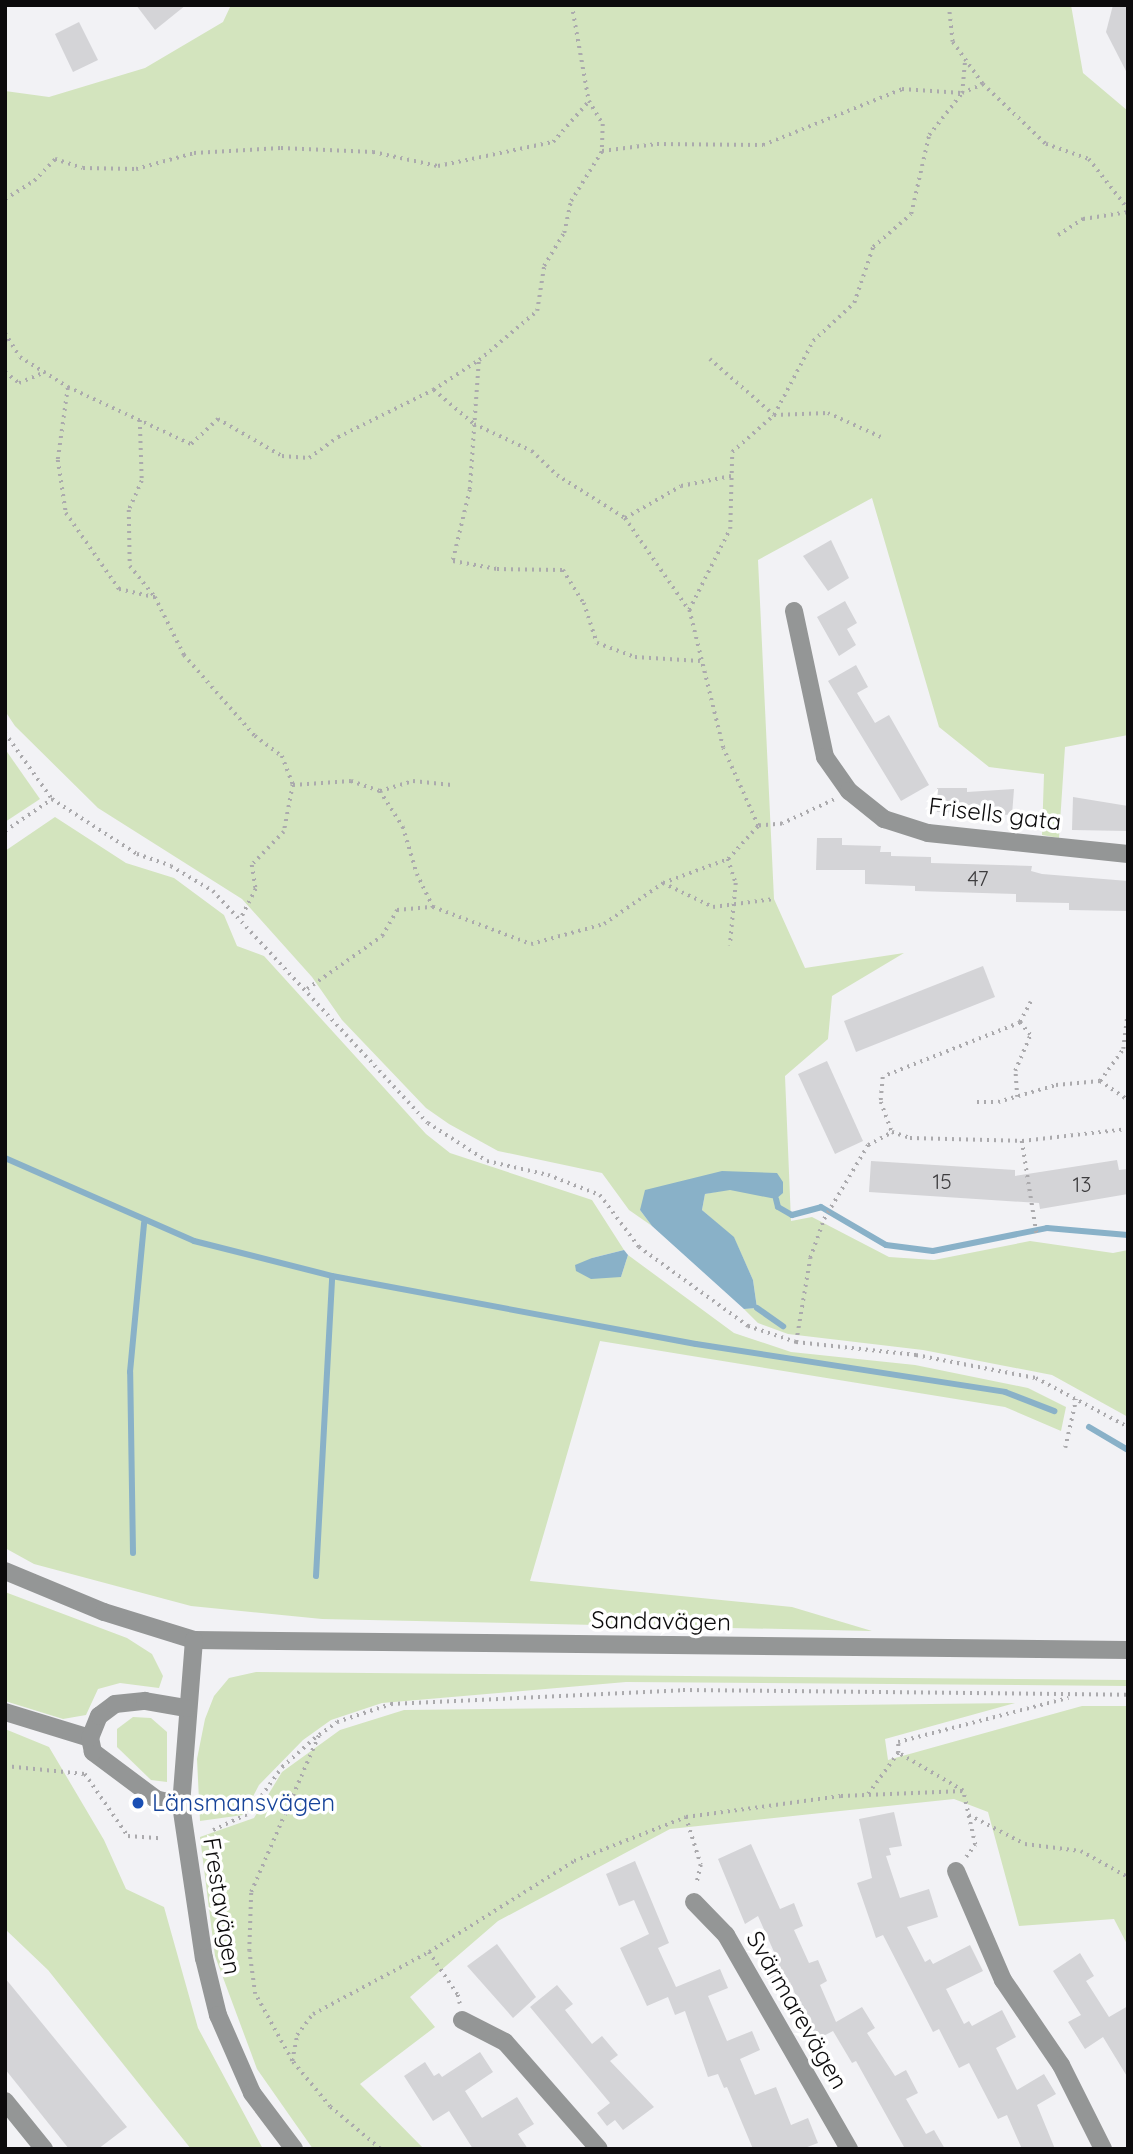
<!DOCTYPE html>
<meta charset="utf-8">
<style>
body{margin:0}
#map{position:relative;width:1133px;height:2154px;overflow:hidden;background:#f2f2f5;font-family:Quicksand,sans-serif}
div>[style]{position:absolute}
.green>*{inset:0;background:#d3e4be}
.water>*{inset:0;background:#89b1c8}
.stream>*{height:6px;margin:-3px;padding:0 3px;transform-origin:3px;border-radius:3px;background:#89b1c8}
.building>*{inset:0;background:#d4d4d7}
.path>*{height:3.5px;margin-top:-1.75px;transform-origin:0;background:repeating-linear-gradient(90deg,#abaaad 0 2px,transparent 0 7px)}
.minor>*{height:18px;margin:-9px;padding:0 9px;transform-origin:9px;border-radius:9px;background:#949696}
.dots>*{width:19px;height:19px;translate:-50% -50%;box-sizing:border-box;border:4px solid #fff;border-radius:50%}
span{translate:-50% -50%;white-space:nowrap;text-align:center;line-height:1.15;-webkit-text-stroke:7px #fff;paint-order:stroke}
.number-label{font-size:21px;color:#3e3d3f}
.number-label span{-webkit-text-stroke-width:0}
.street-label{font-size:24px;color:#0c0b0c}
.transit-label{font-size:24px;color:#164399}
.left{translate:0 -50%;text-align:left}
.frame{position:absolute;inset:0;border:7px solid #0c0b0c;pointer-events:none}
</style>
<div id="map">
<div class="green">
<div style="clip-path:polygon(231px 5px,1071px 5px,1083px 73px,1128px 111px,1128px 735px,1065px 747px,1059px 838px,1042px 835px,1044px 774px,989px 767px,939px 727px,872px 498px,758px 560px,774px 899px,805px 968px,904px 953px,832px 996px,828px 1039px,785px 1076px,791px 1221px,812px 1217px,889px 1257px,934px 1260px,1030px 1241px,1113px 1253px,1128px 1250px,1128px 1417px,1052px 1375px,923px 1350px,788px 1334px,758px 1323px,744px 1309px,757px 1308px,753px 1280px,734px 1238px,702px 1210px,705px 1194px,730px 1189px,760px 1192px,777px 1173px,640px 1210px,652px 1226px,629px 1210px,602px 1173px,498px 1151px,449px 1124px,426px 1108px,342px 1020px,312px 977px,242px 899px,98px 808px,15px 726px,5px 711px,5px 91px,49px 97px,145px 68px,223px 22px)"></div>
<div style="clip-path:polygon(5px 749px,40px 799px,5px 822px)"></div>
<div style="clip-path:polygon(55px 817px,126px 863px,174px 878px,224px 915px,237px 946px,264px 956px,426px 1134px,450px 1153px,592px 1200px,624px 1250px,592px 1258px,621px 1277px,628px 1255px,734px 1333px,791px 1352px,915px 1365px,1028px 1388px,1066px 1407px,1061px 1431px,1005px 1407px,600px 1341px,530px 1581px,792px 1607px,872px 1631px,322px 1619px,191px 1606px,34px 1564px,5px 1548px,5px 851px)"></div>
<div style="clip-path:polygon(5px 1592px,127px 1638px,152px 1654px,163px 1676px,159px 1688px,120px 1683px,98px 1689px,86px 1715px,63px 1719px,5px 1701px)"></div>
<div style="clip-path:polygon(256px 1672px,1128px 1680px,1128px 1686px,626px 1682px,382px 1703px,331px 1720px,303px 1740px,259px 1785px,243px 1815px,200px 1821px,197px 1759px,205px 1719px,214px 1696px,229px 1678px)"></div>
<div style="clip-path:polygon(1015px 1703px,885px 1739px,888px 1760px,1082px 1706px,1128px 1706px,1128px 1946px,1114px 1919px,1019px 1926px,988px 1812px,954px 1799px,670px 1829px,498px 1921px,410px 1997px,435px 2027px,360px 2084px,424px 2149px,313px 2149px,257px 2069px,215px 1956px,200px 1837px,254px 1818px,282px 1772px,340px 1730px,404px 1710px)"></div>
<div style="clip-path:polygon(133px 1717px,151px 1718px,167px 1732px,167px 1782px,151px 1780px,117px 1747px,117px 1729px)"></div>
<div style="clip-path:polygon(5px 1729px,49px 1747px,104px 1840px,126px 1889px,164px 1907px,198px 2028px,263px 2149px,191px 2149px,48px 1970px,5px 1929px)"></div>
</div>
<div class="water">
<div style="clip-path:polygon(722px 1171px,777px 1173px,783px 1182px,783px 1193px,776px 1199px,730px 1190px,705px 1194px,702px 1210px,734px 1237px,753px 1280px,757px 1308px,744px 1309px,652px 1226px,640px 1210px,645px 1190px)"></div>
<div style="clip-path:polygon(624px 1250px,628px 1255px,621px 1277px,591px 1279px,576px 1271px,575px 1265px,592px 1258px)"></div>
</div>
<div class="stream">
<div style="left:5px;top:1158px;width:206px;rotate:23.7deg"></div>
<div style="left:194px;top:1241px;width:142px;rotate:14.2deg"></div>
<div style="left:332px;top:1276px;width:370px;rotate:10.6deg"></div>
<div style="left:696px;top:1344px;width:313px;rotate:8.8deg"></div>
<div style="left:1005px;top:1392px;width:53px;rotate:21.2deg"></div>
<div style="left:776px;top:1199px;width:8px;rotate:76deg"></div>
<div style="left:778px;top:1207px;width:16px;rotate:30deg"></div>
<div style="left:792px;top:1215px;width:30px;rotate:-15deg"></div>
<div style="left:821px;top:1207px;width:75px;rotate:30.3deg"></div>
<div style="left:886px;top:1245px;width:47px;rotate:7.3deg"></div>
<div style="left:933px;top:1251px;width:116px;rotate:-11.4deg"></div>
<div style="left:1047px;top:1228px;width:81px;rotate:4.9deg"></div>
<div style="left:757px;top:1308px;width:32px;rotate:35deg"></div>
<div style="left:1089px;top:1427px;width:45px;rotate:30.5deg"></div>
<div style="left:133px;top:1553px;width:181px;rotate:-90.9deg"></div>
<div style="left:130px;top:1372px;width:150px;rotate:-84.6deg"></div>
<div style="left:316px;top:1576px;width:300px;rotate:-86.9deg"></div>
</div>
<div class="building">
<div style="clip-path:polygon(136px 5px,186px 5px,155px 30px)"></div>
<div style="clip-path:polygon(1113px 5px,1128px 5px,1128px 75px,1106px 32px)"></div>
<div style="clip-path:polygon(79px 22px,98px 60px,73px 72px,55px 34px)"></div>
<div style="clip-path:polygon(831px 540px,849px 578px,828px 591px,803px 556px)"></div>
<div style="clip-path:polygon(845px 601px,857px 623px,847px 629px,856px 645px,839px 656px,817px 617px)"></div>
<div style="clip-path:polygon(856px 665px,868px 687px,857px 693px,875px 723px,889px 715px,929px 785px,901px 801px,828px 681px)"></div>
<div style="clip-path:polygon(937px 788px,967px 788px,967px 792px,1014px 789px,1012px 815px,937px 812px)"></div>
<div style="clip-path:polygon(1073px 797px,1128px 806px,1128px 831px,1072px 830px)"></div>
<div style="clip-path:polygon(817px 838px,842px 838px,842px 845px,881px 846px,880px 852px,891px 852px,891px 856px,931px 857px,931px 863px,1032px 866px,1031px 871px,1042px 874px,1128px 881px,1128px 911px,1069px 910px,1069px 903px,1016px 902px,1016px 894px,915px 891px,915px 886px,865px 884px,865px 870px,816px 870px)"></div>
<div style="clip-path:polygon(983px 966px,995px 997px,856px 1052px,844px 1021px)"></div>
<div style="clip-path:polygon(827px 1061px,863px 1141px,835px 1154px,798px 1074px)"></div>
<div style="clip-path:polygon(1117px 1160px,1119px 1170px,1128px 1169px,1128px 1194px,1040px 1209px,1039px 1203px,869px 1192px,871px 1161px,1015px 1170px,1015px 1176px)"></div>
<div style="clip-path:polygon(894px 1812px,902px 1846px,889px 1848px,891px 1855px,886px 1856px,900px 1898px,929px 1889px,938px 1917px,907px 1927px,925px 1962px,930px 1959px,933px 1964px,970px 1945px,983px 1971px,946px 1989px,964px 2024px,969px 2021px,972px 2026px,1002px 2010px,1016px 2037px,996px 2048px,1017px 2090px,1044px 2074px,1056px 2094px,1037px 2105px,1055px 2149px,1022px 2149px,1007px 2115px,998px 2119px,969px 2063px,959px 2068px,939px 2029px,933px 2032px,883px 1935px,876px 1938px,857px 1883px,872px 1878px,859px 1819px)"></div>
<div style="clip-path:polygon(751px 1844px,780px 1909px,794px 1903px,803px 1926px,794px 1930px,809px 1963px,818px 1960px,827px 1981px,820px 1985px,836px 2022px,862px 2007px,875px 2028px,867px 2033px,895px 2076px,906px 2070px,918px 2093px,906px 2099px,926px 2134px,934px 2130px,945px 2149px,900px 2149px,904px 2147px,856px 2061px,852px 2063px,833px 2031px,810px 2043px,799px 2023px,806px 2020px,790px 1982px,774px 1989px,766px 1969px,779px 1963px,758px 1916px,745px 1924px,718px 1859px)"></div>
<div style="clip-path:polygon(635px 1861px,669px 1943px,658px 1948px,676px 1987px,720px 1969px,728px 1988px,708px 1996px,727px 2041px,752px 2031px,760px 2050px,740px 2059px,755px 2095px,776px 2087px,791px 2125px,808px 2118px,818px 2143px,802px 2149px,753px 2149px,727px 2087px,724px 2088px,718px 2074px,708px 2077px,685px 2011px,675px 2015px,668px 1997px,647px 2006px,620px 1948px,649px 1934px,634px 1900px,619px 1906px,606px 1874px)"></div>
<div style="clip-path:polygon(497px 1944px,536px 1997px,513px 2018px,467px 1966px)"></div>
<div style="clip-path:polygon(1080px 1953px,1094px 1976px,1086px 1981px,1109px 2017px,1128px 2006px,1128px 2078px,1103px 2037px,1085px 2049px,1068px 2022px,1081px 2015px,1053px 1971px)"></div>
<div style="clip-path:polygon(5px 1978px,127px 2127px,98px 2149px,69px 2149px,5px 2069px)"></div>
<div style="clip-path:polygon(557px 1985px,573px 2004px,565px 2010px,592px 2044px,602px 2036px,618px 2055px,610px 2061px,654px 2107px,623px 2130px,615px 2120px,607px 2126px,597px 2113px,610px 2103px,530px 2007px)"></div>
<div style="clip-path:polygon(480px 2052px,493px 2072px,465px 2091px,482px 2118px,517px 2097px,534px 2124px,518px 2134px,528px 2149px,473px 2149px,449px 2111px,433px 2121px,404px 2076px,425px 2062px,434px 2076px,439px 2073px,442px 2077px)"></div>
</div>
<div class="path">
<div style="left:572px;top:5px;width:97px;rotate:80deg"></div>
<div style="left:589px;top:101px;width:27px;rotate:59deg"></div>
<div style="left:603px;top:124px;width:27px;rotate:92deg"></div>
<div style="left:949px;top:5px;width:37px;rotate:84deg"></div>
<div style="left:953px;top:42px;width:52px;rotate:54.5deg"></div>
<div style="left:5px;top:199px;width:34px;rotate:-32deg"></div>
<div style="left:34px;top:181px;width:30px;rotate:-46deg"></div>
<div style="left:55px;top:159px;width:29px;rotate:18deg"></div>
<div style="left:83px;top:168px;width:53px;rotate:1.1deg"></div>
<div style="left:136px;top:169px;width:60px;rotate:-15.4deg"></div>
<div style="left:194px;top:153px;width:87px;rotate:-3.3deg"></div>
<div style="left:281px;top:148px;width:92px;rotate:2.5deg"></div>
<div style="left:373px;top:152px;width:66px;rotate:12.2deg"></div>
<div style="left:438px;top:166px;width:117px;rotate:-11.8deg"></div>
<div style="left:553px;top:142px;width:55px;rotate:-48.7deg"></div>
<div style="left:1058px;top:235px;width:30px;rotate:-33deg"></div>
<div style="left:1083px;top:219px;width:46px;rotate:-8.8deg"></div>
<div style="left:5px;top:333px;width:28px;rotate:58deg"></div>
<div style="left:20px;top:357px;width:57px;rotate:32deg"></div>
<div style="left:68px;top:387px;width:136px;rotate:24.9deg"></div>
<div style="left:191px;top:444px;width:37px;rotate:-43deg"></div>
<div style="left:218px;top:419px;width:74px;rotate:30deg"></div>
<div style="left:282px;top:456px;width:27px;rotate:4deg"></div>
<div style="left:309px;top:458px;width:36px;rotate:-36deg"></div>
<div style="left:338px;top:437px;width:106px;rotate:-26.3deg"></div>
<div style="left:433px;top:390px;width:55px;rotate:-33.1deg"></div>
<div style="left:479px;top:360px;width:76px;rotate:-40.2deg"></div>
<div style="left:537px;top:311px;width:46px;rotate:-81.2deg"></div>
<div style="left:544px;top:266px;width:39px;rotate:-59deg"></div>
<div style="left:564px;top:233px;width:33px;rotate:-78deg"></div>
<div style="left:571px;top:201px;width:59px;rotate:-58.2deg"></div>
<div style="left:602px;top:151px;width:55px;rotate:-7.3deg"></div>
<div style="left:657px;top:144px;width:106px;rotate:0.5deg"></div>
<div style="left:763px;top:145px;width:150px;rotate:-21.9deg"></div>
<div style="left:902px;top:89px;width:60px;rotate:3.8deg"></div>
<div style="left:962px;top:93px;width:34px;rotate:-85deg"></div>
<div style="left:710px;top:359px;width:85px;rotate:41.2deg"></div>
<div style="left:774px;top:415px;width:54px;rotate:-2.1deg"></div>
<div style="left:828px;top:413px;width:58px;rotate:24.4deg"></div>
<div style="left:479px;top:362px;width:128px;rotate:94deg"></div>
<div style="left:470px;top:490px;width:73px;rotate:103.5deg"></div>
<div style="left:453px;top:561px;width:45px;rotate:10.3deg"></div>
<div style="left:497px;top:569px;width:66px;rotate:0.9deg"></div>
<div style="left:563px;top:570px;width:39px;rotate:58deg"></div>
<div style="left:584px;top:603px;width:42px;rotate:72deg"></div>
<div style="left:597px;top:643px;width:40px;rotate:20.2deg"></div>
<div style="left:635px;top:657px;width:65px;rotate:3.5deg"></div>
<div style="left:5px;top:372px;width:18px;rotate:38deg"></div>
<div style="left:19px;top:383px;width:28px;rotate:-23deg"></div>
<div style="left:68px;top:388px;width:73px;rotate:97.9deg"></div>
<div style="left:58px;top:460px;width:54px;rotate:81.4deg"></div>
<div style="left:66px;top:513px;width:93px;rotate:55.1deg"></div>
<div style="left:119px;top:589px;width:37px;rotate:13deg"></div>
<div style="left:155px;top:597px;width:65px;rotate:63.4deg"></div>
<div style="left:184px;top:655px;width:108px;rotate:48.8deg"></div>
<div style="left:255px;top:736px;width:34px;rotate:37deg"></div>
<div style="left:282px;top:756px;width:31px;rotate:69deg"></div>
<div style="left:293px;top:785px;width:48px;rotate:100.8deg"></div>
<div style="left:284px;top:832px;width:46px;rotate:134.1deg"></div>
<div style="left:252px;top:865px;width:24px;rotate:81deg"></div>
<div style="left:256px;top:889px;width:33px;rotate:117deg"></div>
<div style="left:434px;top:390px;width:52px;rotate:40.4deg"></div>
<div style="left:474px;top:424px;width:64px;rotate:25deg"></div>
<div style="left:532px;top:451px;width:35px;rotate:44deg"></div>
<div style="left:557px;top:475px;width:80px;rotate:32.3deg"></div>
<div style="left:625px;top:518px;width:112px;rotate:55.2deg"></div>
<div style="left:140px;top:420px;width:61px;rotate:88.1deg"></div>
<div style="left:142px;top:481px;width:32px;rotate:114deg"></div>
<div style="left:129px;top:510px;width:56px;rotate:89deg"></div>
<div style="left:130px;top:566px;width:38px;rotate:51deg"></div>
<div style="left:625px;top:518px;width:64px;rotate:-29.7deg"></div>
<div style="left:681px;top:486px;width:51px;rotate:-11.3deg"></div>
<div style="left:5px;top:733px;width:81px;rotate:54.5deg"></div>
<div style="left:52px;top:799px;width:101px;rotate:32.9deg"></div>
<div style="left:137px;top:854px;width:36px;rotate:19deg"></div>
<div style="left:171px;top:866px;width:49px;rotate:30.8deg"></div>
<div style="left:213px;top:891px;width:316px;rotate:47.2deg"></div>
<div style="left:428px;top:1123px;width:70px;rotate:32.8deg"></div>
<div style="left:487px;top:1161px;width:63px;rotate:12.9deg"></div>
<div style="left:548px;top:1175px;width:56px;rotate:21deg"></div>
<div style="left:600px;top:1195px;width:65px;rotate:53.1deg"></div>
<div style="left:639px;top:1247px;width:135px;rotate:35.9deg"></div>
<div style="left:748px;top:1326px;width:51px;rotate:18.4deg"></div>
<div style="left:796px;top:1342px;width:121px;rotate:6.2deg"></div>
<div style="left:916px;top:1355px;width:122px;rotate:10.9deg"></div>
<div style="left:1036px;top:1378px;width:104px;rotate:28deg"></div>
<div style="left:293px;top:785px;width:58px;rotate:-3.9deg"></div>
<div style="left:351px;top:781px;width:31px;rotate:19deg"></div>
<div style="left:380px;top:791px;width:43px;rotate:57.4deg"></div>
<div style="left:403px;top:827px;width:49px;rotate:73.4deg"></div>
<div style="left:417px;top:874px;width:37px;rotate:64deg"></div>
<div style="left:380px;top:791px;width:34px;rotate:-17deg"></div>
<div style="left:413px;top:781px;width:39px;rotate:6deg"></div>
<div style="left:834px;top:800px;width:57px;rotate:155.2deg"></div>
<div style="left:782px;top:824px;width:24px;rotate:175deg"></div>
<div style="left:758px;top:826px;width:85px;rotate:-114.2deg"></div>
<div style="left:723px;top:748px;width:142px;rotate:-103.8deg"></div>
<div style="left:689px;top:610px;width:91px;rotate:-63.2deg"></div>
<div style="left:730px;top:529px;width:77px;rotate:-88.5deg"></div>
<div style="left:732px;top:452px;width:56px;rotate:-41.4deg"></div>
<div style="left:774px;top:415px;width:84px;rotate:-62.2deg"></div>
<div style="left:813px;top:341px;width:56px;rotate:-42.8deg"></div>
<div style="left:854px;top:303px;width:59px;rotate:-71.3deg"></div>
<div style="left:873px;top:247px;width:50px;rotate:-41deg"></div>
<div style="left:911px;top:214px;width:81px;rotate:-77.2deg"></div>
<div style="left:929px;top:135px;width:53px;rotate:-51.8deg"></div>
<div style="left:962px;top:93px;width:23px;rotate:-23deg"></div>
<div style="left:983px;top:84px;width:87px;rotate:43.6deg"></div>
<div style="left:1046px;top:144px;width:46px;rotate:19.2deg"></div>
<div style="left:1089px;top:159px;width:63px;rotate:52deg"></div>
<div style="left:5px;top:831px;width:57px;rotate:-34.2deg"></div>
<div style="left:728px;top:859px;width:25px;rotate:72deg"></div>
<div style="left:736px;top:883px;width:63px;rotate:95.4deg"></div>
<div style="left:663px;top:883px;width:69px;rotate:-20.3deg"></div>
<div style="left:728px;top:859px;width:45px;rotate:-47.7deg"></div>
<div style="left:307px;top:989px;width:92px;rotate:-35.2deg"></div>
<div style="left:382px;top:936px;width:30px;rotate:-60deg"></div>
<div style="left:397px;top:910px;width:36px;rotate:-5deg"></div>
<div style="left:433px;top:907px;width:105px;rotate:20.7deg"></div>
<div style="left:531px;top:944px;width:76px;rotate:-15.3deg"></div>
<div style="left:604px;top:924px;width:72px;rotate:-34.8deg"></div>
<div style="left:663px;top:883px;width:55px;rotate:25.6deg"></div>
<div style="left:713px;top:907px;width:62px;rotate:-7.5deg"></div>
<div style="left:1031px;top:1002px;width:24px;rotate:118deg"></div>
<div style="left:1020px;top:1023px;width:147px;rotate:158.5deg"></div>
<div style="left:883px;top:1077px;width:25px;rotate:95deg"></div>
<div style="left:881px;top:1102px;width:32px;rotate:70deg"></div>
<div style="left:892px;top:1132px;width:19px;rotate:18deg"></div>
<div style="left:910px;top:1138px;width:112px;rotate:1.5deg"></div>
<div style="left:1022px;top:1141px;width:107px;rotate:-6.5deg"></div>
<div style="left:1100px;top:1081px;width:34px;rotate:34deg"></div>
<div style="left:1017px;top:1097px;width:26px;rotate:-94deg"></div>
<div style="left:1015px;top:1071px;width:39px;rotate:-67deg"></div>
<div style="left:1030px;top:1035px;width:16px;rotate:-130deg"></div>
<div style="left:977px;top:1102px;width:21px"></div>
<div style="left:998px;top:1102px;width:60px;rotate:-16.3deg"></div>
<div style="left:1056px;top:1085px;width:44px;rotate:-5.2deg"></div>
<div style="left:1100px;top:1081px;width:39px;rotate:-54deg"></div>
<div style="left:1123px;top:1049px;width:33px;rotate:-83deg"></div>
<div style="left:1022px;top:1141px;width:96px;rotate:81deg"></div>
<div style="left:796px;top:1342px;width:85px;rotate:-80.5deg"></div>
<div style="left:810px;top:1258px;width:41px;rotate:-70.3deg"></div>
<div style="left:824px;top:1219px;width:86px;rotate:-59.3deg"></div>
<div style="left:868px;top:1145px;width:27px;rotate:-28deg"></div>
<div style="left:1065px;top:1448px;width:50px;rotate:-77.3deg"></div>
<div style="left:5px;top:1766px;width:80px;rotate:5.7deg"></div>
<div style="left:85px;top:1774px;width:75px;rotate:55.3deg"></div>
<div style="left:128px;top:1836px;width:32px;rotate:4deg"></div>
<div style="left:868px;top:1794px;width:51px;rotate:-53.8deg"></div>
<div style="left:969px;top:1815px;width:63px;rotate:27.4deg"></div>
<div style="left:1025px;top:1844px;width:56px;rotate:7.1deg"></div>
<div style="left:1081px;top:1851px;width:54px;rotate:29deg"></div>
<div style="left:686px;top:1817px;width:50px;rotate:72.6deg"></div>
<div style="left:701px;top:1865px;width:18px;rotate:103deg"></div>
<div style="left:213px;top:1830px;width:40px;rotate:-25deg"></div>
<div style="left:249px;top:1813px;width:57px;rotate:-54.3deg"></div>
<div style="left:282px;top:1767px;width:47px;rotate:-41.5deg"></div>
<div style="left:966px;top:1857px;width:15px;rotate:-53deg"></div>
<div style="left:975px;top:1845px;width:55px;rotate:-102.5deg"></div>
<div style="left:963px;top:1791px;width:75px;rotate:-149.7deg"></div>
<div style="left:898px;top:1753px;width:11px;rotate:-90deg"></div>
<div style="left:898px;top:1742px;width:176px;rotate:-14.5deg"></div>
<div style="left:429px;top:1952px;width:52px;rotate:56deg"></div>
<div style="left:458px;top:1995px;width:9px;rotate:77deg"></div>
<div style="left:292px;top:2061px;width:26px;rotate:-79deg"></div>
<div style="left:297px;top:2035px;width:26px;rotate:-53deg"></div>
<div style="left:313px;top:2014px;width:132px;rotate:-28.1deg"></div>
<div style="left:429px;top:1952px;width:171px;rotate:-32.1deg"></div>
<div style="left:574px;top:1861px;width:120px;rotate:-21.4deg"></div>
<div style="left:686px;top:1817px;width:156px;rotate:-7.7deg"></div>
<div style="left:841px;top:1796px;width:122px;rotate:-2.3deg"></div>
<div style="left:380px;top:2149px;width:65px;rotate:-140deg"></div>
<div style="left:330px;top:2107px;width:60px;rotate:-129.6deg"></div>
<div style="left:292px;top:2061px;width:77px;rotate:-118.9deg"></div>
<div style="left:255px;top:1994px;width:43px;rotate:-97.9deg"></div>
<div style="left:249px;top:1951px;width:59px;rotate:-88.1deg"></div>
<div style="left:251px;top:1892px;width:171px;rotate:-66.6deg"></div>
<div style="left:319px;top:1735px;width:22px;rotate:-36deg"></div>
<div style="left:337px;top:1722px;width:57px;rotate:-18.4deg"></div>
<div style="left:391px;top:1704px;width:292px;rotate:-2.7deg"></div>
<div style="left:683px;top:1690px;width:445px;rotate:0.6deg"></div>
</div>
<div class="minor">
<div style="left:794px;top:611px;width:149px;rotate:78deg"></div>
<div style="left:825px;top:757px;width:42px;rotate:54.8deg"></div>
<div style="left:849px;top:791px;width:45px;rotate:38.7deg"></div>
<div style="left:884px;top:819px;width:46px;rotate:17.7deg"></div>
<div style="left:928px;top:833px;width:201px;rotate:6deg"></div>
<div style="left:5px;top:1571px;width:107px;rotate:22.5deg"></div>
<div style="left:104px;top:1612px;width:94px;rotate:17.3deg"></div>
<div style="left:194px;top:1640px;width:934px;rotate:0.61deg"></div>
<div style="left:194px;top:1640px;width:166px;rotate:94.5deg"></div>
<div style="left:181px;top:1805px;width:155px;rotate:81.5deg"></div>
<div style="left:204px;top:1958px;width:59px;rotate:76.2deg"></div>
<div style="left:218px;top:2015px;width:85px;rotate:66.4deg"></div>
<div style="left:252px;top:2093px;width:70px;rotate:53.1deg"></div>
<div style="left:5px;top:1712px;width:89px;rotate:17deg"></div>
<div style="left:181px;top:1805px;width:26px;rotate:-167deg"></div>
<div style="left:156px;top:1799px;width:79px;rotate:-143.3deg"></div>
<div style="left:93px;top:1752px;width:14px;rotate:-102deg"></div>
<div style="left:90px;top:1738px;width:24px;rotate:-68deg"></div>
<div style="left:99px;top:1716px;width:20px;rotate:-37deg"></div>
<div style="left:115px;top:1704px;width:30px;rotate:-6deg"></div>
<div style="left:145px;top:1701px;width:42px;rotate:9.7deg"></div>
<div style="left:956px;top:1871px;width:119px;rotate:66.7deg"></div>
<div style="left:1003px;top:1980px;width:103px;rotate:55.7deg"></div>
<div style="left:1061px;top:2065px;width:94px;rotate:63.4deg"></div>
<div style="left:694px;top:1902px;width:46px;rotate:45.9deg"></div>
<div style="left:726px;top:1935px;width:247px;rotate:60.1deg"></div>
<div style="left:462px;top:2020px;width:48px;rotate:27.1deg"></div>
<div style="left:505px;top:2042px;width:142px;rotate:48.7deg"></div>
<div style="left:5px;top:2101px;width:62px;rotate:50.9deg"></div>
</div>
<div class="dots">
<div style="left:138px;top:1803px;background:#1a4fb4"></div>
</div>
<div class="number-label">
<span style="left:978px;top:878px">47</span>
<span style="left:942px;top:1181px">15</span>
<span style="left:1082px;top:1184px">13</span>
</div>
<div class="street-label">
<span style="left:995px;top:814px;rotate:7deg">Frisells gata</span>
<span style="left:661px;top:1621px;rotate:1deg">Sandavägen</span>
<span style="left:222px;top:1906px;rotate:81deg">Frestavägen</span>
<span style="left:797px;top:2010px;rotate:60deg">Svärmarevägen</span>
</div>
<div class="transit-label">
<span class="left" style="left:152px;top:1803px">Länsmansvägen</span>
</div>
<div class="frame"></div>
</div>
